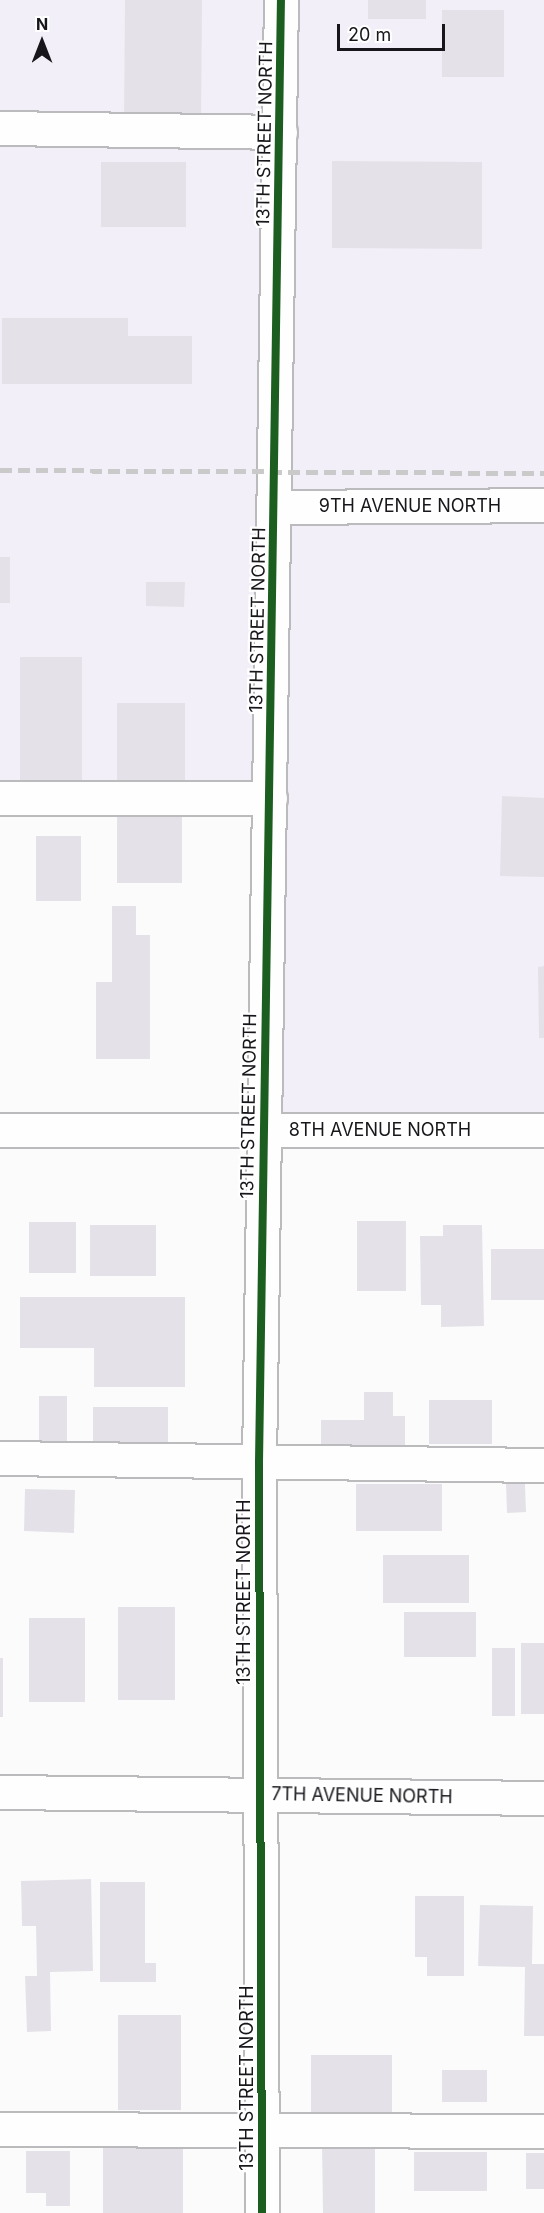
<!DOCTYPE html>
<style>
body{margin:0}
#map{position:relative;width:544px;height:2213px;overflow:hidden;background:#fbfbfc;font-family:Inter,sans-serif}
div>[style]{position:absolute}
.built>*{inset:0;background:#f3eff8}
.building>*{inset:0;background:#e4e2e8}
.roads{filter:drop-shadow(2px 0 #bbbabd) drop-shadow(-2px 0 #bbbabd) drop-shadow(0 2px #bbbabd) drop-shadow(0 -2px #bbbabd)}
.minor>*{height:33px;margin:-16.5px;padding:0 16.5px;transform-origin:16.5px;border-radius:16.5px;background:#fefeff}
.rail>*{height:4.5px;margin-top:-2.25px;transform-origin:0;background:repeating-linear-gradient(90deg,#cacaca 0 12px,transparent 0 18px)}
.cycleway>*{height:8px;margin:-4px;padding:0 4px;transform-origin:4px;border-radius:4px;background:#1b5e20}
span{translate:-50% -50%;white-space:nowrap;text-align:center;line-height:1.15;-webkit-text-stroke:4.5px #fff;paint-order:stroke}
.street-label{font-size:18px;color:#18161b}
.north{position:absolute;left:12px;top:12px;width:60px;height:60px;-webkit-text-stroke:4px #fff;paint-order:stroke;rotate:0deg;font-size:16px;font-weight:700;line-height:24px;text-align:center;color:#18161b}
.north::after{content:'';display:block;margin:auto;width:21px;height:27px;background:#18161b;clip-path:polygon(50% 0,100% 100%,50% 72%,0 100%)}
.scale{position:absolute;left:337px;top:24px;width:108px;height:27px;box-sizing:border-box;border:3px solid #18161b;border-top:0;padding-left:8px;font-size:18px;line-height:21px;white-space:nowrap;color:#18161b;-webkit-text-stroke:4px #fff;paint-order:stroke}
</style>
<div id="map">
<div class="built">
<div style="clip-path:polygon(0 0,544px 0,544px 1130px,263px 1129px,270px 798px,0 798px)"></div>
</div>
<div class="building">
<div style="clip-path:polygon(125px 0,202px 0,201px 127px,124px 125px)"></div>
<div style="clip-path:polygon(368px 0,426px 0,426px 19px,368px 19px)"></div>
<div style="clip-path:polygon(442px 10px,504px 10px,504px 77px,442px 77px)"></div>
<div style="clip-path:polygon(332px 161px,482px 162px,482px 249px,332px 248px)"></div>
<div style="clip-path:polygon(101px 162px,186px 162px,186px 227px,101px 227px)"></div>
<div style="clip-path:polygon(2px 318px,128px 318px,128px 336px,192px 336px,192px 384px,2px 384px)"></div>
<div style="clip-path:polygon(0 557px,10px 557px,10px 603px,0 603px)"></div>
<div style="clip-path:polygon(146px 582px,185px 582px,184px 607px,146px 606px)"></div>
<div style="clip-path:polygon(20px 657px,82px 657px,82px 785px,20px 785px)"></div>
<div style="clip-path:polygon(117px 703px,185px 703px,185px 782px,117px 782px)"></div>
<div style="clip-path:polygon(502px 796px,544px 798px,544px 877px,500px 876px)"></div>
<div style="clip-path:polygon(117px 816px,182px 816px,182px 883px,117px 883px)"></div>
<div style="clip-path:polygon(36px 836px,81px 836px,81px 901px,36px 901px)"></div>
<div style="clip-path:polygon(112px 906px,136px 906px,136px 935px,150px 935px,150px 1059px,96px 1059px,96px 982px,112px 982px)"></div>
<div style="clip-path:polygon(544px 966px,544px 1038px,539px 1038px,538px 967px)"></div>
<div style="clip-path:polygon(357px 1221px,406px 1221px,406px 1291px,357px 1291px)"></div>
<div style="clip-path:polygon(29px 1222px,76px 1222px,76px 1273px,29px 1273px)"></div>
<div style="clip-path:polygon(90px 1225px,156px 1225px,156px 1276px,90px 1276px)"></div>
<div style="clip-path:polygon(443px 1225px,482px 1225px,484px 1326px,441px 1327px,441px 1305px,421px 1305px,420px 1236px,443px 1236px)"></div>
<div style="clip-path:polygon(491px 1249px,544px 1249px,544px 1300px,491px 1300px)"></div>
<div style="clip-path:polygon(20px 1297px,185px 1297px,185px 1387px,94px 1387px,94px 1348px,20px 1348px)"></div>
<div style="clip-path:polygon(364px 1392px,393px 1392px,393px 1416px,405px 1416px,405px 1448px,321px 1448px,321px 1420px,364px 1420px)"></div>
<div style="clip-path:polygon(39px 1396px,67px 1396px,67px 1444px,39px 1444px)"></div>
<div style="clip-path:polygon(429px 1400px,492px 1400px,492px 1444px,429px 1444px)"></div>
<div style="clip-path:polygon(93px 1407px,168px 1407px,168px 1447px,93px 1447px)"></div>
<div style="clip-path:polygon(356px 1484px,442px 1484px,442px 1531px,356px 1531px)"></div>
<div style="clip-path:polygon(506px 1484px,525px 1484px,526px 1512px,507px 1513px)"></div>
<div style="clip-path:polygon(25px 1489px,75px 1490px,74px 1533px,24px 1531px)"></div>
<div style="clip-path:polygon(383px 1555px,469px 1555px,469px 1603px,383px 1603px)"></div>
<div style="clip-path:polygon(118px 1607px,175px 1607px,175px 1700px,118px 1700px)"></div>
<div style="clip-path:polygon(404px 1612px,476px 1612px,476px 1657px,404px 1657px)"></div>
<div style="clip-path:polygon(29px 1618px,85px 1618px,85px 1702px,29px 1702px)"></div>
<div style="clip-path:polygon(521px 1643px,544px 1643px,544px 1714px,521px 1714px)"></div>
<div style="clip-path:polygon(492px 1648px,515px 1648px,515px 1716px,492px 1716px)"></div>
<div style="clip-path:polygon(0 1658px,3px 1658px,3px 1717px,0 1717px)"></div>
<div style="clip-path:polygon(91px 1879px,93px 1971px,50px 1972px,51px 2031px,27px 2032px,25px 1976px,37px 1976px,36px 1926px,22px 1926px,21px 1881px)"></div>
<div style="clip-path:polygon(100px 1882px,145px 1882px,145px 1963px,156px 1963px,156px 1982px,100px 1982px)"></div>
<div style="clip-path:polygon(415px 1896px,464px 1896px,464px 1976px,427px 1976px,427px 1957px,415px 1957px)"></div>
<div style="clip-path:polygon(480px 1905px,533px 1906px,532px 1964px,544px 1964px,544px 2036px,524px 2036px,525px 1967px,478px 1966px)"></div>
<div style="clip-path:polygon(118px 2015px,181px 2015px,181px 2110px,118px 2110px)"></div>
<div style="clip-path:polygon(311px 2055px,392px 2055px,392px 2112px,311px 2112px)"></div>
<div style="clip-path:polygon(442px 2070px,487px 2070px,487px 2102px,442px 2102px)"></div>
<div style="clip-path:polygon(103px 2143px,183px 2143px,183px 2213px,103px 2213px)"></div>
<div style="clip-path:polygon(322px 2145px,375px 2145px,375px 2213px,323px 2213px)"></div>
<div style="clip-path:polygon(26px 2151px,70px 2151px,70px 2206px,46px 2206px,46px 2193px,26px 2193px)"></div>
<div style="clip-path:polygon(414px 2152px,487px 2152px,487px 2191px,414px 2191px)"></div>
<div style="clip-path:polygon(526px 2153px,544px 2153px,544px 2189px,526px 2189px)"></div>
</div>
<div class="roads">
<div class="minor">
<div style="left:0;top:128px;width:280px;rotate:0.8deg"></div>
<div style="left:276px;top:507px;width:268px;rotate:-0.4deg"></div>
<div style="left:0;top:798px;width:270px"></div>
<div style="left:0;top:1130px;width:544px"></div>
<div style="left:0;top:1458px;width:544px;rotate:0.74deg"></div>
<div style="left:0;top:1792px;width:544px;rotate:0.63deg"></div>
<div style="left:0;top:2129px;width:544px;rotate:0.21deg"></div>
<div style="left:262px;top:2213px;width:751px;rotate:-90.23deg"></div>
<div style="left:259px;top:1462px;width:1462px;rotate:-89.14deg"></div>
</div>
</div>
<div class="rail">
<div style="left:0;top:470px;width:544px;rotate:0.32deg"></div>
</div>
<div class="cycleway">
<div style="left:262px;top:2213px;width:751px;rotate:-90.23deg"></div>
<div style="left:259px;top:1462px;width:1462px;rotate:-89.14deg"></div>
</div>
<div class="street-label">
<span style="left:265px;top:134px;rotate:-89deg">13TH STREET NORTH</span>
<span style="left:410px;top:506px">9TH AVENUE NORTH</span>
<span style="left:258px;top:620px;rotate:-89deg">13TH STREET NORTH</span>
<span style="left:249px;top:1106px;rotate:-89deg">13TH STREET NORTH</span>
<span style="left:380px;top:1130px">8TH AVENUE NORTH</span>
<span style="left:244px;top:1592px;rotate:-90deg">13TH STREET NORTH</span>
<span style="left:362px;top:1796px;rotate:1deg">7TH AVENUE NORTH</span>
<span style="left:247px;top:2078px;rotate:-90deg">13TH STREET NORTH</span>
</div>
<div class="north">N</div>
<div class="scale">20 m</div>
</div>
